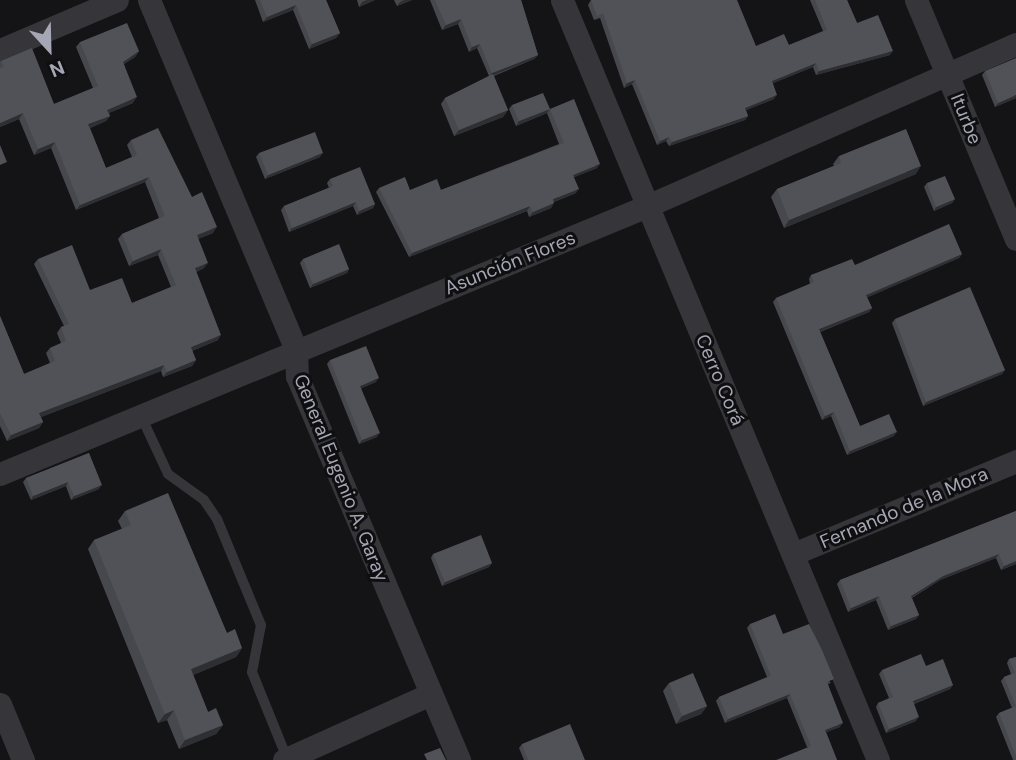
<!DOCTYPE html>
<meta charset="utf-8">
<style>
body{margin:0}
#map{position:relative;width:1016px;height:760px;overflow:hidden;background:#141315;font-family:"DM Sans",sans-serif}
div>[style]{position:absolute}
.lane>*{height:10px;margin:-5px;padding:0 5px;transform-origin:5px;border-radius:5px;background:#35353a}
.street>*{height:23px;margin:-11.5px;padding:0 11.5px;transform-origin:11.5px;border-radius:11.5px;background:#35353a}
.wall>*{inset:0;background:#47484d}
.shaded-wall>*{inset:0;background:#2e2f32}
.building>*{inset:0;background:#515258}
span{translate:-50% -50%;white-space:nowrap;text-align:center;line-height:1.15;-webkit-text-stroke:6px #0f0e10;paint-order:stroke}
.street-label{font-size:19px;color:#a6a7b4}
.north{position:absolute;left:14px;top:14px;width:70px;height:70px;-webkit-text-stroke:5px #0f0e10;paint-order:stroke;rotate:158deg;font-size:19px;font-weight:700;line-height:28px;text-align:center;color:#a6a7b4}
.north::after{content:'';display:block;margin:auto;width:24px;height:32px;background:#a6a7b4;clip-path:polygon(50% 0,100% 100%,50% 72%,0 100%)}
</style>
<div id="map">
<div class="lane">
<div style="left:141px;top:416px;width:64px;rotate:65deg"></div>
<div style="left:168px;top:474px;width:44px;rotate:35.8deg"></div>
<div style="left:204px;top:500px;width:23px;rotate:56deg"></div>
<div style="left:217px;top:519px;width:115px;rotate:67.5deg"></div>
<div style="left:261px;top:625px;width:48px;rotate:100.8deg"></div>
<div style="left:252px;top:672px;width:93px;rotate:67.9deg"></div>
</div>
<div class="street">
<div style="left:149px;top:0;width:380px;rotate:67.2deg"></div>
<div style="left:296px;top:350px;width:26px;rotate:88deg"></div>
<div style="left:297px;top:376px;width:417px;rotate:67.1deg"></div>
<div style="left:562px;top:0;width:823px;rotate:67.42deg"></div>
<div style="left:916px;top:0;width:259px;rotate:67.3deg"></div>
<div style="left:0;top:50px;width:127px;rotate:-23.1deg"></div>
<div style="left:0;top:474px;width:700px;rotate:-22.5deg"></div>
<div style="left:647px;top:206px;width:403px;rotate:-23.7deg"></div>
<div style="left:793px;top:554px;width:242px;rotate:-22.6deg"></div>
<div style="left:0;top:704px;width:61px;rotate:67.7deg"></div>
<div style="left:284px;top:760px;width:160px;rotate:-24.3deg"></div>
</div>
<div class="wall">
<div style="clip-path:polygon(255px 0,326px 0,340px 33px,336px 38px,309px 49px,293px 10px,263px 22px)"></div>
<div style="clip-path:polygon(357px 0,375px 0,359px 7px)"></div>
<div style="clip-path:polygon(394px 0,412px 0,397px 6px)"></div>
<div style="clip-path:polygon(430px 0,521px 0,538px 55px,534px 59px,494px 76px,508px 110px,503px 117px,454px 136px,441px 104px,445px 98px,489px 76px,477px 48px,469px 52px,458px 24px,442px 30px)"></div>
<div style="clip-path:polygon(591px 0,756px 46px,789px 45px,823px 31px,810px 0,847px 0,857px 23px,890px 55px,816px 75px,813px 67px,773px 83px,774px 99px,746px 110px,748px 116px,745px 120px,669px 146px,666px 141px,657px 145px,632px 84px,624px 88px,600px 18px,594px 20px,588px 5px)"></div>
<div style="clip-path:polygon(80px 42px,139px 51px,135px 57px,124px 64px,133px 103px,109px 113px,110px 116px,106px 121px,90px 128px,106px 168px,132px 157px,127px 145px,131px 140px,192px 197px,213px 233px,198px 239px,204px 268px,196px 272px,218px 340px,192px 351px,196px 360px,192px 366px,163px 377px,161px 371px,41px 417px,43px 422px,39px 428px,7px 441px,0 426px,0 316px,24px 374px,50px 363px,46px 353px,50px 348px,61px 343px,57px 333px,61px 327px,64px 326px,34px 264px,38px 259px,90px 290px,132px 303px,171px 287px,158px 255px,129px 266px,118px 239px,122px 234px,159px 218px,145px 182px,76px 210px,51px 148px,34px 155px,19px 119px,0 127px,0 62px,1px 61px,54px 104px,93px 88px,76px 47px)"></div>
<div style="clip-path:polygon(985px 71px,1016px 98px,995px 107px,982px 75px)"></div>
<div style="clip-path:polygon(512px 105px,550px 109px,597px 168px,574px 177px,576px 193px,554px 202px,551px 208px,529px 217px,527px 211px,409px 257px,376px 192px,379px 188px,410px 190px,441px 190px,559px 144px,547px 113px,516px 126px,509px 109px)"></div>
<div style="clip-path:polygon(259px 153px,320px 157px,265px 179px,256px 157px)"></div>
<div style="clip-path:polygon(839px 156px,916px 174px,784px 228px,771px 197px,777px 189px,834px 166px,833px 164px)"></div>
<div style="clip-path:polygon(330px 179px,375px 204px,373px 208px,357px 215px,353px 206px,289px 232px,281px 210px,284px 206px,329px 188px,327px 183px)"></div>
<div style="clip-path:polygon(927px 183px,955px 199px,952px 203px,934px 211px,924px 187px)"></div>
<div style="clip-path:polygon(962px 254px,959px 258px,867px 297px,872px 308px,869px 312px,820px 332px,860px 426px,894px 436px,847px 455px,831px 416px,822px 420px,773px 302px,776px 298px,810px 284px,809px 279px,811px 275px,855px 265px)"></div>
<div style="clip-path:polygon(303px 259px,349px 269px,347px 273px,310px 288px,300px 263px)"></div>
<div style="clip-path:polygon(895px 319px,1005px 370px,1002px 374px,923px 406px,892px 323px)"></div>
<div style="clip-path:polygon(330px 360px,376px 382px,361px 388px,377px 437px,359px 444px,327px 364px)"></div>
<div style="clip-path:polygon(89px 453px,99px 489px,71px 500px,66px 486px,31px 500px,23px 482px,26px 478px)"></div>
<div style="clip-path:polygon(125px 511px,227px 633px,242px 648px,236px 657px,193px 675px,208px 712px,223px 725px,216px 734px,179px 749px,167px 720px,158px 723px,88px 549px,94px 540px,122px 529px,118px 521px)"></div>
<div style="clip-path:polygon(1016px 511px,1016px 564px,1001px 570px,996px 558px,940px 580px,912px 598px,919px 615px,916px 619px,888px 630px,876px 600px,848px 612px,837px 584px,840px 580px)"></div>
<div style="clip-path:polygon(433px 554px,492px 563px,489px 567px,442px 586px,431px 558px)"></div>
<div style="clip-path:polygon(750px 624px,783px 634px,831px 683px,828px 684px,840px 727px,826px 732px,837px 760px,807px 747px,787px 698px,725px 723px,716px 701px,719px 697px,767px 677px,747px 628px)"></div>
<div style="clip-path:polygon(1016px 657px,1016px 760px,1013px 760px,996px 717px,999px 713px,1012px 708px,1001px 681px,1004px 677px,1011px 674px,1007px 663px,1009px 659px)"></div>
<div style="clip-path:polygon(926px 666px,953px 685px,950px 689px,914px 704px,916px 721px,886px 733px,876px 707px,878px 703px,889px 698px,879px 674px,882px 670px)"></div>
<div style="clip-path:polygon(669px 683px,707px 706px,701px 714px,676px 724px,663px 691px)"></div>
<div style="clip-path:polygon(522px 744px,585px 760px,524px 760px,519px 748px)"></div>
</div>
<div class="shaded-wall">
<div style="clip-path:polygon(367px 0,375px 0,359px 7px,362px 2px)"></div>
<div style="clip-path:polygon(404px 0,412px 0,397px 6px,400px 2px)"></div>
<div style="clip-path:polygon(296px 5px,293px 10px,263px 22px,267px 17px)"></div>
<div style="clip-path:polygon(461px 19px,458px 24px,442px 30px,446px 25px)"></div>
<div style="clip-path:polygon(340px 33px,336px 38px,309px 49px,312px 44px)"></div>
<div style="clip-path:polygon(480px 44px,477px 48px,469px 52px,472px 47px)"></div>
<div style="clip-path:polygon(139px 51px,135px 57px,119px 67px,123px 62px)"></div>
<div style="clip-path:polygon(893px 51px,890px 55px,816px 75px,819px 71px)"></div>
<div style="clip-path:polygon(538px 55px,534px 59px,489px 77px,492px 73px)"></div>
<div style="clip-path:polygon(816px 63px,813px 67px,769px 85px,772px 81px)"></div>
<div style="clip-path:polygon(635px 80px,632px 84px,624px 88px,627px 83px)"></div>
<div style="clip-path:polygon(777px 95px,774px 99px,742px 112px,745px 108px)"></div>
<div style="clip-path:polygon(1016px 95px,1016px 98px,995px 107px,998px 103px)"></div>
<div style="clip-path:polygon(137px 97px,133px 103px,104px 115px,107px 110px)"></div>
<div style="clip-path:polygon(550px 109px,547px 113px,516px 126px,519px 121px)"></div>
<div style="clip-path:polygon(508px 110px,503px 117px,454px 136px,459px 130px)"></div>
<div style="clip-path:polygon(23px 113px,19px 119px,0 127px,0 123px)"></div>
<div style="clip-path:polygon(110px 116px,106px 121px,85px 130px,88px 124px)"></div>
<div style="clip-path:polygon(748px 116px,745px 120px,669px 146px,672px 142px)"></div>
<div style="clip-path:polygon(669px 137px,666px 141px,657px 145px,660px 141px)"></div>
<div style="clip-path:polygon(55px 142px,51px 148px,34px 155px,38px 149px)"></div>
<div style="clip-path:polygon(323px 153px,320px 157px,265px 179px,268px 175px)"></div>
<div style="clip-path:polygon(600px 164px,597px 168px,570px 179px,573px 175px)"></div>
<div style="clip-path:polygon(921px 166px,916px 174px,784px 228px,789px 220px)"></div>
<div style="clip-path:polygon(149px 177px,145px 182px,76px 210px,80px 205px)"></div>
<div style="clip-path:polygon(579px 189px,576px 193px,549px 204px,553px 199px)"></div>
<div style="clip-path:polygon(955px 199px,952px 203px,934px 211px,936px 207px)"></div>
<div style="clip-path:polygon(356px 202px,353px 206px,289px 232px,292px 228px)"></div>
<div style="clip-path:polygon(554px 203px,551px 208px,529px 217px,533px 212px)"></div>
<div style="clip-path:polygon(375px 204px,373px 208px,357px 215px,359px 211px)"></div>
<div style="clip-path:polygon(530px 206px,527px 211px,409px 257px,412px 253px)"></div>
<div style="clip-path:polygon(217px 227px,213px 233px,193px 241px,197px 235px)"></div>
<div style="clip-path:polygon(161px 249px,158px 255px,129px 266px,133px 261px)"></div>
<div style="clip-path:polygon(962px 254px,959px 258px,864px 299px,866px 295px)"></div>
<div style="clip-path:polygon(208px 263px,204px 268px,191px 274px,195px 268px)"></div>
<div style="clip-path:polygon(349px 269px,347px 273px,310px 288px,313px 284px)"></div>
<div style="clip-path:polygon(872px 308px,869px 312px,816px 333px,819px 329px)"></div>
<div style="clip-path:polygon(221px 335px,218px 340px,187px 353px,191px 347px)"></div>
<div style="clip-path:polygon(196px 360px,192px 366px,163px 377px,167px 372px)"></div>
<div style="clip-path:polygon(164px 365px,161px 371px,36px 419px,39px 413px)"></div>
<div style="clip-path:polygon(1005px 370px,1002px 374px,923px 406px,926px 402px)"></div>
<div style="clip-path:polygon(379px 378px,376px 382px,358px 390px,360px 386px)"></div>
<div style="clip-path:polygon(834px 412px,831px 416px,822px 420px,825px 416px)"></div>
<div style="clip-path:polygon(43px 422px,39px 428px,7px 441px,11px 435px)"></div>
<div style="clip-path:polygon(897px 432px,894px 436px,847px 455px,850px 451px)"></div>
<div style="clip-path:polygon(380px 433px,377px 437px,359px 444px,362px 440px)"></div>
<div style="clip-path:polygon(68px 482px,66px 486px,31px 500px,33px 496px)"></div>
<div style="clip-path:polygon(102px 485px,99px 489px,71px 500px,74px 496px)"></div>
<div style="clip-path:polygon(999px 554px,996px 558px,940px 580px,908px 600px,911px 596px,943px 576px)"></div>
<div style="clip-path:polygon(1016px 561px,1016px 564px,1001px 570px,1004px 566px)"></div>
<div style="clip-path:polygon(492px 563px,489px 567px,442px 586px,445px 582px)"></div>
<div style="clip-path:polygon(879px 596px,876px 600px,848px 612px,851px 608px)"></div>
<div style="clip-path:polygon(919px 615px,916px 619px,888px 630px,891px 626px)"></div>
<div style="clip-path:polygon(242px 648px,236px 657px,184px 679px,191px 669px)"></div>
<div style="clip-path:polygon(953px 685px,950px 689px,910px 705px,913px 701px)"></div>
<div style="clip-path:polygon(790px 694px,787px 698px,725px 723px,728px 719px)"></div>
<div style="clip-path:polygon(707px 706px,701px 714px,676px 724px,682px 716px)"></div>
<div style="clip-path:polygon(174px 710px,167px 720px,158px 723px,165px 714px)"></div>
<div style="clip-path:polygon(919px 717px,916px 721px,886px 733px,889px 729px)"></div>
<div style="clip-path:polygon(843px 723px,840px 727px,822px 734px,825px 730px)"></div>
<div style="clip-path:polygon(223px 725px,216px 734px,179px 749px,185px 740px)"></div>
</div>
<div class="building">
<div style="clip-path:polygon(260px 0,326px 0,340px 33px,312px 44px,296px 5px,267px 17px)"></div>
<div style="clip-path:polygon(435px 0,521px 0,538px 55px,492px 73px,480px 44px,472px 47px,461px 19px,446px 25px)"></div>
<div style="clip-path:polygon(591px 0,737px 0,756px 46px,784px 34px,789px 45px,827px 30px,815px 0,847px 0,857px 23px,878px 15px,893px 51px,819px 71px,816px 63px,772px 81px,777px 95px,745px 108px,748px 116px,672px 142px,669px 137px,660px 141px,635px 80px,627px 83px,603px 13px,597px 16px)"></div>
<div style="clip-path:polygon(127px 23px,139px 51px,123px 62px,137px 97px,107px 110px,110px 116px,88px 124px,106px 168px,137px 155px,131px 140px,158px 128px,192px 197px,202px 192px,217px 227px,197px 235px,208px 263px,195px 268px,221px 335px,191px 347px,196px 360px,167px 372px,164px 365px,39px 413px,43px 422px,11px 435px,0 413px,0 316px,24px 374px,55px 361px,50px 348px,66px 341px,61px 327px,69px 324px,38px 259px,72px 245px,90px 290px,122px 278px,132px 303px,176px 285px,161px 249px,133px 261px,122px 234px,165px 216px,149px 177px,80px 205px,55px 142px,38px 149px,23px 113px,0 123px,0 68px,4px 67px,1px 61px,32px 48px,54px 104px,98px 86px,80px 42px)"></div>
<div style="clip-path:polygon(1016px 58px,1016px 95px,998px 103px,985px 71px)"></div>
<div style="clip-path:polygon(493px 74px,508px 110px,459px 130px,445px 98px)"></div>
<div style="clip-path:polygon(543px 93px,550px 109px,519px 121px,512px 105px)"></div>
<div style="clip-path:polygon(574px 99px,600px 164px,573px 175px,579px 189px,553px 199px,554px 203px,533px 212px,530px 206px,412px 253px,379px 188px,405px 177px,410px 190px,437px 179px,441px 190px,564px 143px,550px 109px)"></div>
<div style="clip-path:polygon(906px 129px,921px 166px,789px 220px,777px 189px,841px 163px,839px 156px)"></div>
<div style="clip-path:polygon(315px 132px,323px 153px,268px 175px,259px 153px)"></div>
<div style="clip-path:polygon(0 145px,7px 162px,0 165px)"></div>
<div style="clip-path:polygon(360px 167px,375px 204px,359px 211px,356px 202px,292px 228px,284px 206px,333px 186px,330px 179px)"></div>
<div style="clip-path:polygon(945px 176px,955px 199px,936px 207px,927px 183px)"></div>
<div style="clip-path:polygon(949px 224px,962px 254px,866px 295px,872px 308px,819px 329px,860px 426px,889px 414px,897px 432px,850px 451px,834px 412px,825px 416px,776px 298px,814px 282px,811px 275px,852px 259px,855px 265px)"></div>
<div style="clip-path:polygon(339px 244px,349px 269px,313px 284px,303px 259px)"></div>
<div style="clip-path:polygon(970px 287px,1005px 370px,926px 402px,895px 319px)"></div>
<div style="clip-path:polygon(366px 346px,379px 378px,360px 386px,380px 433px,362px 440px,330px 360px)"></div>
<div style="clip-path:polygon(89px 453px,102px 485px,74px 496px,68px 482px,33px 496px,26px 478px)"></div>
<div style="clip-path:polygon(168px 493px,227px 633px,235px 629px,242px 648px,191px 669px,208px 712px,216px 708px,223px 725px,185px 740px,174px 710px,165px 714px,94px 540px,131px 525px,125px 511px)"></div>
<div style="clip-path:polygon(1016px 511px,1016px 561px,1004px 566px,999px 554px,943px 576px,911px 596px,919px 615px,891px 626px,879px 596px,851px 608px,840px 580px)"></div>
<div style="clip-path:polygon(481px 535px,492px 563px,445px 582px,433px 554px)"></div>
<div style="clip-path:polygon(775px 614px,783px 634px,809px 624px,822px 650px,834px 679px,827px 682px,843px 723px,825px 730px,837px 760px,776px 760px,811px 746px,790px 694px,728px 719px,719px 697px,771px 676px,750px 624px)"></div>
<div style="clip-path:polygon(921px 654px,926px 666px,943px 659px,953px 685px,913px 701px,919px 717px,889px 729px,878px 703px,893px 697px,882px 670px)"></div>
<div style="clip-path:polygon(1016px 657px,1016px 756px,999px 713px,1016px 706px,1004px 677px,1015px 673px,1009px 659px)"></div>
<div style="clip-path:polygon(693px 673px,707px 706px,682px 716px,669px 683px)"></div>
<div style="clip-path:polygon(570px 724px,585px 760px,528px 760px,522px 744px)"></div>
<div style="clip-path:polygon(440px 748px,446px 760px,427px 760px,424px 754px)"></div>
</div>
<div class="street-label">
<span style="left:966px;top:119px;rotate:68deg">Iturbe</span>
<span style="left:510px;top:263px;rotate:-22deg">Asunción Flores</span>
<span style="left:720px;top:380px;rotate:67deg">Cerro Corá</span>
<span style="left:341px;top:478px;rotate:68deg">General Eugenio A. Garay</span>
<span style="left:904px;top:508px;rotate:-23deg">Fernando de la Mora</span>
</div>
<div class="north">N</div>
</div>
